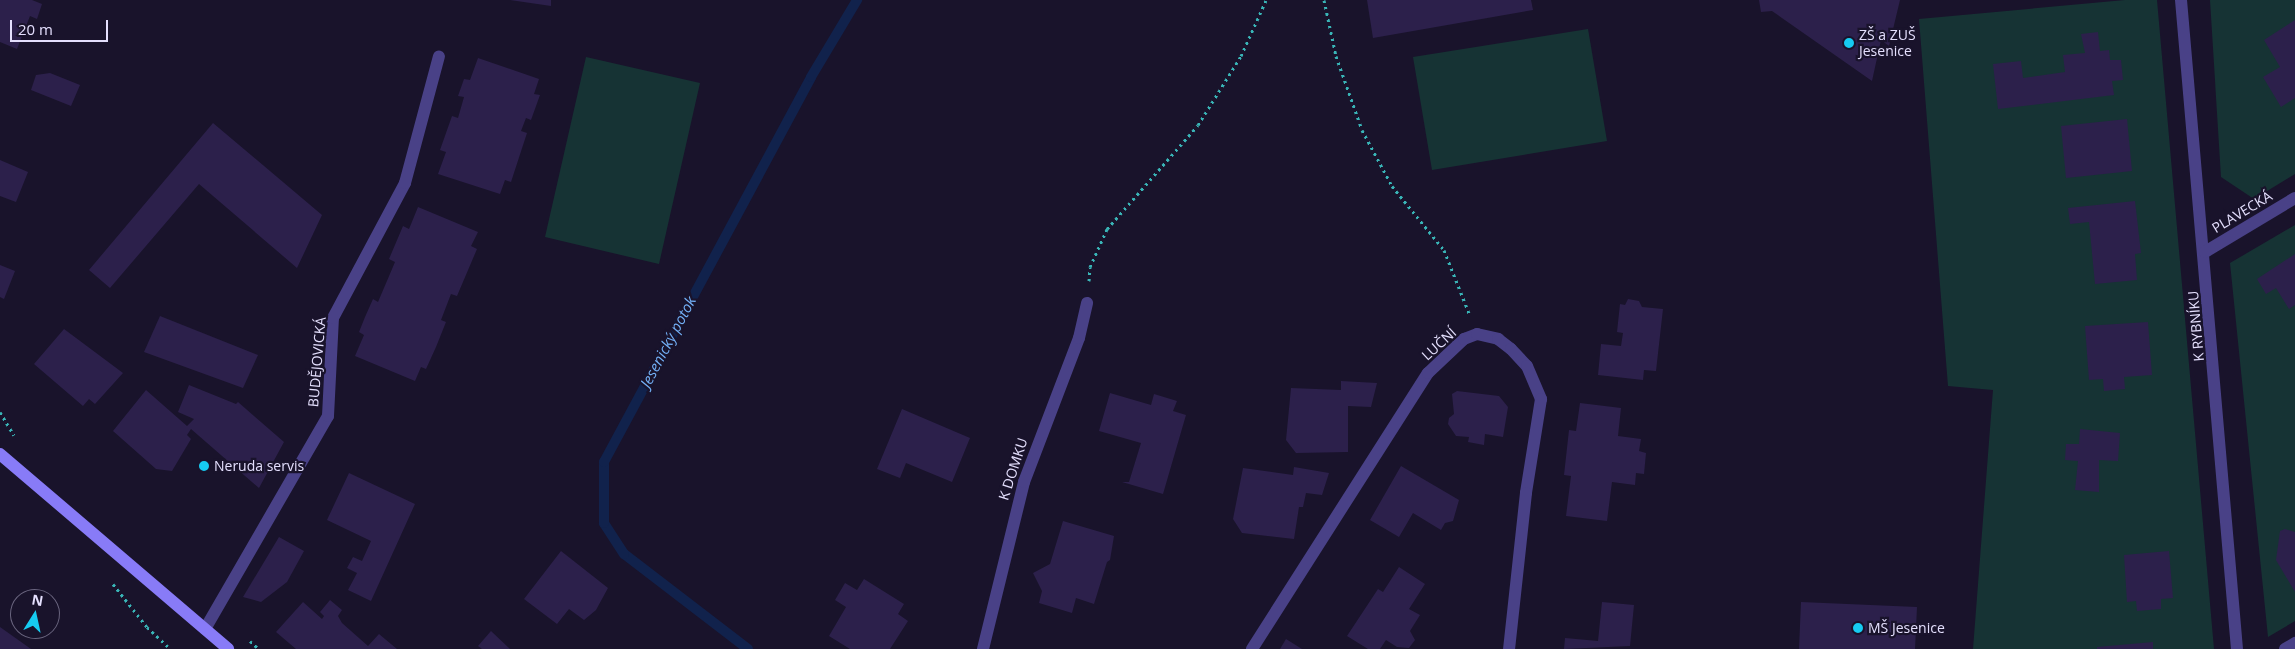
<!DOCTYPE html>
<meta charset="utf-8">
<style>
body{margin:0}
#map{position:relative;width:2295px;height:649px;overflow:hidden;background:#19132b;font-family:"Open Sans",sans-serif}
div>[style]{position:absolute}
.green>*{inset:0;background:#163334}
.stream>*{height:10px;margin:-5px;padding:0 5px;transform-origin:5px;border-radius:5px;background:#11224c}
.building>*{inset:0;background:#2c204b}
.path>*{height:3px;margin-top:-1.5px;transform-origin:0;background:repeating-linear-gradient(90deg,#39b5b7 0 2.5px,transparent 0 6.5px)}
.street>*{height:12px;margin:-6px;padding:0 6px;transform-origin:6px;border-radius:6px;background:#494187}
.secondary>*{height:12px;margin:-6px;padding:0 6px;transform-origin:6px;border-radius:6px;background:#887bf7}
.dots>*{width:14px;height:14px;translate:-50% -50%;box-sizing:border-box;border:2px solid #19132b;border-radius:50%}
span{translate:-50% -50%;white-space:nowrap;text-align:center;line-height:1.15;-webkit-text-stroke:4.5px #19132b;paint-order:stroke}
.poi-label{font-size:14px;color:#e4dffd}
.left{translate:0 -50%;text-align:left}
.street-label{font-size:14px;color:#e4dffd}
.water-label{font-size:15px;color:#73b0f7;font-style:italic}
.north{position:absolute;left:10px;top:589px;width:50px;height:50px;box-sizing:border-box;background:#19132b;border:1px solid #6a657f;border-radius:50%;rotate:10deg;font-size:14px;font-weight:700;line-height:20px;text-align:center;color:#e4dffd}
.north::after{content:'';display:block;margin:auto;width:18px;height:22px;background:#16cbf1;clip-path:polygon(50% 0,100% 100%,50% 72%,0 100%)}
.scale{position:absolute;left:10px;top:20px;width:98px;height:22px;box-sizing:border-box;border:2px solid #e4dffd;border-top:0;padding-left:6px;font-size:15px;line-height:18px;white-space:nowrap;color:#e4dffd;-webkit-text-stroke:4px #19132b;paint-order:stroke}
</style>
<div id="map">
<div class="green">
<div style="clip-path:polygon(2125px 0,2157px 0,2214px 649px,1973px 649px,1993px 390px,1948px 386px,1919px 19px)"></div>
<div style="clip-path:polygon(2210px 0,2295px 0,2295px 174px,2254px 199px,2221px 177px)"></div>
<div style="clip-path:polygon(1588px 29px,1607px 141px,1432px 170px,1413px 57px)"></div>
<div style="clip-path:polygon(586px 57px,700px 83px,659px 264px,545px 237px)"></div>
<div style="clip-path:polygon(2295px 225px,2295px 621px,2268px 637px,2230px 263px)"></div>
</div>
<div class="stream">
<div style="left:748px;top:649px;width:156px;rotate:-142.5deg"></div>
<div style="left:624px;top:554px;width:37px;rotate:-123deg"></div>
<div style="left:604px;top:523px;width:61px;rotate:-90deg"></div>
<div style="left:604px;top:462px;width:437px;rotate:-61.7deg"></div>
<div style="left:811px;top:77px;width:90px;rotate:-59.1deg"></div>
</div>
<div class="building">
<div style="clip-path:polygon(0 0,32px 0,42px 4px,37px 19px,30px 16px,17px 49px,0 42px)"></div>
<div style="clip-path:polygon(510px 0,551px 0,551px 6px)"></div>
<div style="clip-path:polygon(1367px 0,1531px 0,1533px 10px,1373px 38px)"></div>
<div style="clip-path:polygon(1759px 0,1900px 0,1889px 46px,1881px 40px,1872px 81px,1772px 11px,1761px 12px)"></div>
<div style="clip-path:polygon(2295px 20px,2295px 98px,2281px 107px,2263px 77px,2280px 67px,2264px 40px)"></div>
<div style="clip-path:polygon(2098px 32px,2100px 51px,2109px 50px,2110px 60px,2121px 60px,2123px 80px,2112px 81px,2114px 95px,1998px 109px,1993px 64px,2021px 61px,2023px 78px,2065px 72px,2063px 55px,2085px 53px,2081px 34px)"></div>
<div style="clip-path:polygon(478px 58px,539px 79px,534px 94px,540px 95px,531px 120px,526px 118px,521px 131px,527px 133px,511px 182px,505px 180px,500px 194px,438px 174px,446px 152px,440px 150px,452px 116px,458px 118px,464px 97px,458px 96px,464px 79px,470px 80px)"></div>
<div style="clip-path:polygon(50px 73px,80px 85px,71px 106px,31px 90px,36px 75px)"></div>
<div style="clip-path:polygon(2127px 119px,2132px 171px,2066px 178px,2061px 126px)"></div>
<div style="clip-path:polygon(213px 123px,322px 215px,297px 268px,199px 184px,110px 288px,89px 270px)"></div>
<div style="clip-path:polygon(0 160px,28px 172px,16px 202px,0 196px)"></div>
<div style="clip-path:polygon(2135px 201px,2141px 253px,2135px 254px,2137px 280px,2095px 284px,2089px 222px,2070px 224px,2068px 208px)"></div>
<div style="clip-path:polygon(418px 207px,478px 232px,471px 246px,477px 249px,457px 296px,451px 294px,441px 320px,446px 322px,436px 347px,426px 369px,421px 367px,415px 381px,355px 356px,364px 335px,359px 332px,365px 317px,373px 299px,378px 302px,395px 262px,389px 259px,403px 226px,409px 229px)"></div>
<div style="clip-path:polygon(2295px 254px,2295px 305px,2289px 309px,2276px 288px,2266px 294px,2257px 279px)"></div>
<div style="clip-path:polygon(0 265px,15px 271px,4px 299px,0 297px)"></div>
<div style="clip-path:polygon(1628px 299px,1639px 301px,1642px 307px,1663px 309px,1656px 371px,1644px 370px,1643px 380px,1598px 375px,1601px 344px,1621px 346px,1623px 333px,1617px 332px,1620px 304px,1625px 305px)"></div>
<div style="clip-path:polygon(160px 316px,258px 355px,243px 388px,144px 352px)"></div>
<div style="clip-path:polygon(2148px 322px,2152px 375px,2124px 377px,2125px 389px,2104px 391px,2103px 379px,2089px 380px,2085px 326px)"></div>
<div style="clip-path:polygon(64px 329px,123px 373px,95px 404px,89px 399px,83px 406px,34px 364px)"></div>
<div style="clip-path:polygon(1341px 381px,1377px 383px,1371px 407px,1348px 406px,1348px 452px,1296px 453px,1286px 440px,1291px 388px,1341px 390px)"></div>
<div style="clip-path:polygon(189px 385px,236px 404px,238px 402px,284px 442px,259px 488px,191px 429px,187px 435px,191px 439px,172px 471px,156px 469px,113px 431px,146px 390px,187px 426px,194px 419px,178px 412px)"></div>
<div style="clip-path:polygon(1457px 391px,1499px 396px,1508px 407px,1503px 437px,1485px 434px,1484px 445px,1468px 442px,1469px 437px,1456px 436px,1448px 424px,1449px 418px,1454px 414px,1452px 394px)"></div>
<div style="clip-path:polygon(1110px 393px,1151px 405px,1154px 394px,1177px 401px,1173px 411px,1186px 415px,1163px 494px,1122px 482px,1129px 482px,1141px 443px,1099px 431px)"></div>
<div style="clip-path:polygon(1580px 403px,1621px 408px,1618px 436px,1641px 439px,1639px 451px,1646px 453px,1644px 474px,1636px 473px,1635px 485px,1612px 482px,1607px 521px,1566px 516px,1571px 476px,1564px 475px,1569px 430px,1576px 431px)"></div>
<div style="clip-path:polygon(902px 409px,970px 438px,952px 482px,906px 463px,900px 478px,877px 469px)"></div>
<div style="clip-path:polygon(2080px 429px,2120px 433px,2118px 461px,2099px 460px,2099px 492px,2075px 490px,2078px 461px,2065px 460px,2066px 444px,2079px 444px)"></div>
<div style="clip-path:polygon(1401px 466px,1459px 500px,1453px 521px,1445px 523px,1441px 530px,1413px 513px,1399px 537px,1370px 520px)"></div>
<div style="clip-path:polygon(1294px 467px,1329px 473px,1322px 495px,1306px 493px,1303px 507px,1299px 507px,1294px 539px,1242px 533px,1233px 519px,1243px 468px,1293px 475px)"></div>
<div style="clip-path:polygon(349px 473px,415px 504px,371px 601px,348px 590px,357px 573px,347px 568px,353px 557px,362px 561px,371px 541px,327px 520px)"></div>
<div style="clip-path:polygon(1063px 521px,1114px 536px,1110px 560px,1107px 562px,1094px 604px,1076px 598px,1072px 613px,1039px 603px,1042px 591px,1033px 573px,1050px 564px)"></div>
<div style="clip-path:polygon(2285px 529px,2295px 532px,2295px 592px,2276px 560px,2280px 531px)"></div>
<div style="clip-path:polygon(279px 537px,304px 551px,287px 582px,261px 602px,243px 597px)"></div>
<div style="clip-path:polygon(561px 551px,608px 588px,596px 610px,584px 620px,569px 609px,557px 624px,524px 599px)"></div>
<div style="clip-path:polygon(2169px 551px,2173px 598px,2161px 599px,2161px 609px,2137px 611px,2136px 601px,2127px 602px,2124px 555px)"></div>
<div style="clip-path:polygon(1399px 567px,1425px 584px,1409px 609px,1420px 615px,1410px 631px,1415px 640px,1409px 648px,1397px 647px,1386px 640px,1380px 649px,1368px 649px,1347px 636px,1378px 589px,1383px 592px)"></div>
<div style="clip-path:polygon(864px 579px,904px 604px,898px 614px,908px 621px,890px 649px,850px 649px,829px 636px,846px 607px,835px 600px,845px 583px,857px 590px)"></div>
<div style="clip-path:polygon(330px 600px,342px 610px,338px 616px,342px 623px,368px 646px,379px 634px,397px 649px,296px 649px,276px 632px,303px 602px,322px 619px,324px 616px,320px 612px)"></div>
<div style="clip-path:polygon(1602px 602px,1634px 605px,1630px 646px,1564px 649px,1565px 638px,1598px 641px)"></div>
<div style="clip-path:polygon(1801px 602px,1917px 607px,1915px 649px,1799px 649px)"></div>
<div style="clip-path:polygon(0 627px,31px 649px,0 649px)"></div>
<div style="clip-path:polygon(491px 631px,510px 649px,482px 649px,478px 646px)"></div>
<div style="clip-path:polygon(1286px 639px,1302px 649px,1280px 649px)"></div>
<div style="clip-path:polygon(2153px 642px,2153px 649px,2097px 649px,2097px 647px)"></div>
</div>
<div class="path">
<div style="left:1324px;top:0;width:57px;rotate:77.9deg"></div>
<div style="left:1336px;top:56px;width:78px;rotate:70.6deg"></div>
<div style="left:1362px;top:130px;width:64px;rotate:61.8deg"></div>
<div style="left:1392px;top:186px;width:82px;rotate:50.9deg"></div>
<div style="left:1444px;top:250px;width:68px;rotate:68.4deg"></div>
<div style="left:1089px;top:281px;width:14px;rotate:-86deg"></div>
<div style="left:1090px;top:267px;width:42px;rotate:-65.9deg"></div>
<div style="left:1107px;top:229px;width:138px;rotate:-48.8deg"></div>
<div style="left:1198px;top:125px;width:81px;rotate:-58.1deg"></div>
<div style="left:1241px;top:56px;width:61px;rotate:-65.9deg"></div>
<div style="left:0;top:412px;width:27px;rotate:59deg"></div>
<div style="left:113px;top:584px;width:55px;rotate:51.7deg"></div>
<div style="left:147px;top:627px;width:33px;rotate:43deg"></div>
<div style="left:250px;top:641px;width:12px;rotate:42deg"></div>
</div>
<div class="street">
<div style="left:2181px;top:0;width:651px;rotate:85.07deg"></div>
<div style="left:2205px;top:252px;width:105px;rotate:-31deg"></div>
<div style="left:205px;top:629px;width:246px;rotate:-60deg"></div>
<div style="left:328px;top:416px;width:98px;rotate:-87.1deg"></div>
<div style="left:333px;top:318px;width:153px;rotate:-61.9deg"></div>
<div style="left:405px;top:183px;width:131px;rotate:-75deg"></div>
<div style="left:983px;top:649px;width:172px;rotate:-76.2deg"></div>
<div style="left:1024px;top:482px;width:154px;rotate:-69.1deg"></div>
<div style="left:1079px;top:338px;width:36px;rotate:-77deg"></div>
<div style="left:1252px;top:649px;width:327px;rotate:-57.5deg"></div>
<div style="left:1428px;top:373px;width:50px;rotate:-43.4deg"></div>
<div style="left:1464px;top:339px;width:14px;rotate:-21deg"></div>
<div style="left:1477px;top:334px;width:22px;rotate:13deg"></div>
<div style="left:1498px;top:339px;width:16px;rotate:38deg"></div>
<div style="left:1511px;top:349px;width:23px;rotate:47deg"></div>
<div style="left:1527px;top:366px;width:36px;rotate:67deg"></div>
<div style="left:1541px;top:399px;width:95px;rotate:99.1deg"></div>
<div style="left:1526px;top:493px;width:157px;rotate:96.2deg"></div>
<div style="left:2285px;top:649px;width:12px;rotate:-31deg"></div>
</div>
<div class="secondary">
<div style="left:0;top:454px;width:300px;rotate:40.5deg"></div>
</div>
<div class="dots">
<div style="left:1849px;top:43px;background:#16cbf1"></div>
<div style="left:204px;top:466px;background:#16cbf1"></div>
<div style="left:1858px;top:628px;background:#16cbf1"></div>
</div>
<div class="poi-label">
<span class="left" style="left:1859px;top:43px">ZŠ a ZUŠ<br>Jesenice</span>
<span class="left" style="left:214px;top:466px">Neruda servis</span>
<span class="left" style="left:1868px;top:628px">MŠ Jesenice</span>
</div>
<div class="street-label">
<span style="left:2242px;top:212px;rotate:-31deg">PLAVECKÁ</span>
<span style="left:2196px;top:326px;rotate:-95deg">K RYBNÍKU</span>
<span style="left:1439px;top:344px;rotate:-42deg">LUČNÍ</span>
<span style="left:317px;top:362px;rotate:-85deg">BUDĚJOVICKÁ</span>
<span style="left:1013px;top:469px;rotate:-72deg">K DOMKU</span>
</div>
<div class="water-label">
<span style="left:668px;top:342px;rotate:-62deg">Jesenický potok</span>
</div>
<div class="north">N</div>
<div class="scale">20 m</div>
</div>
